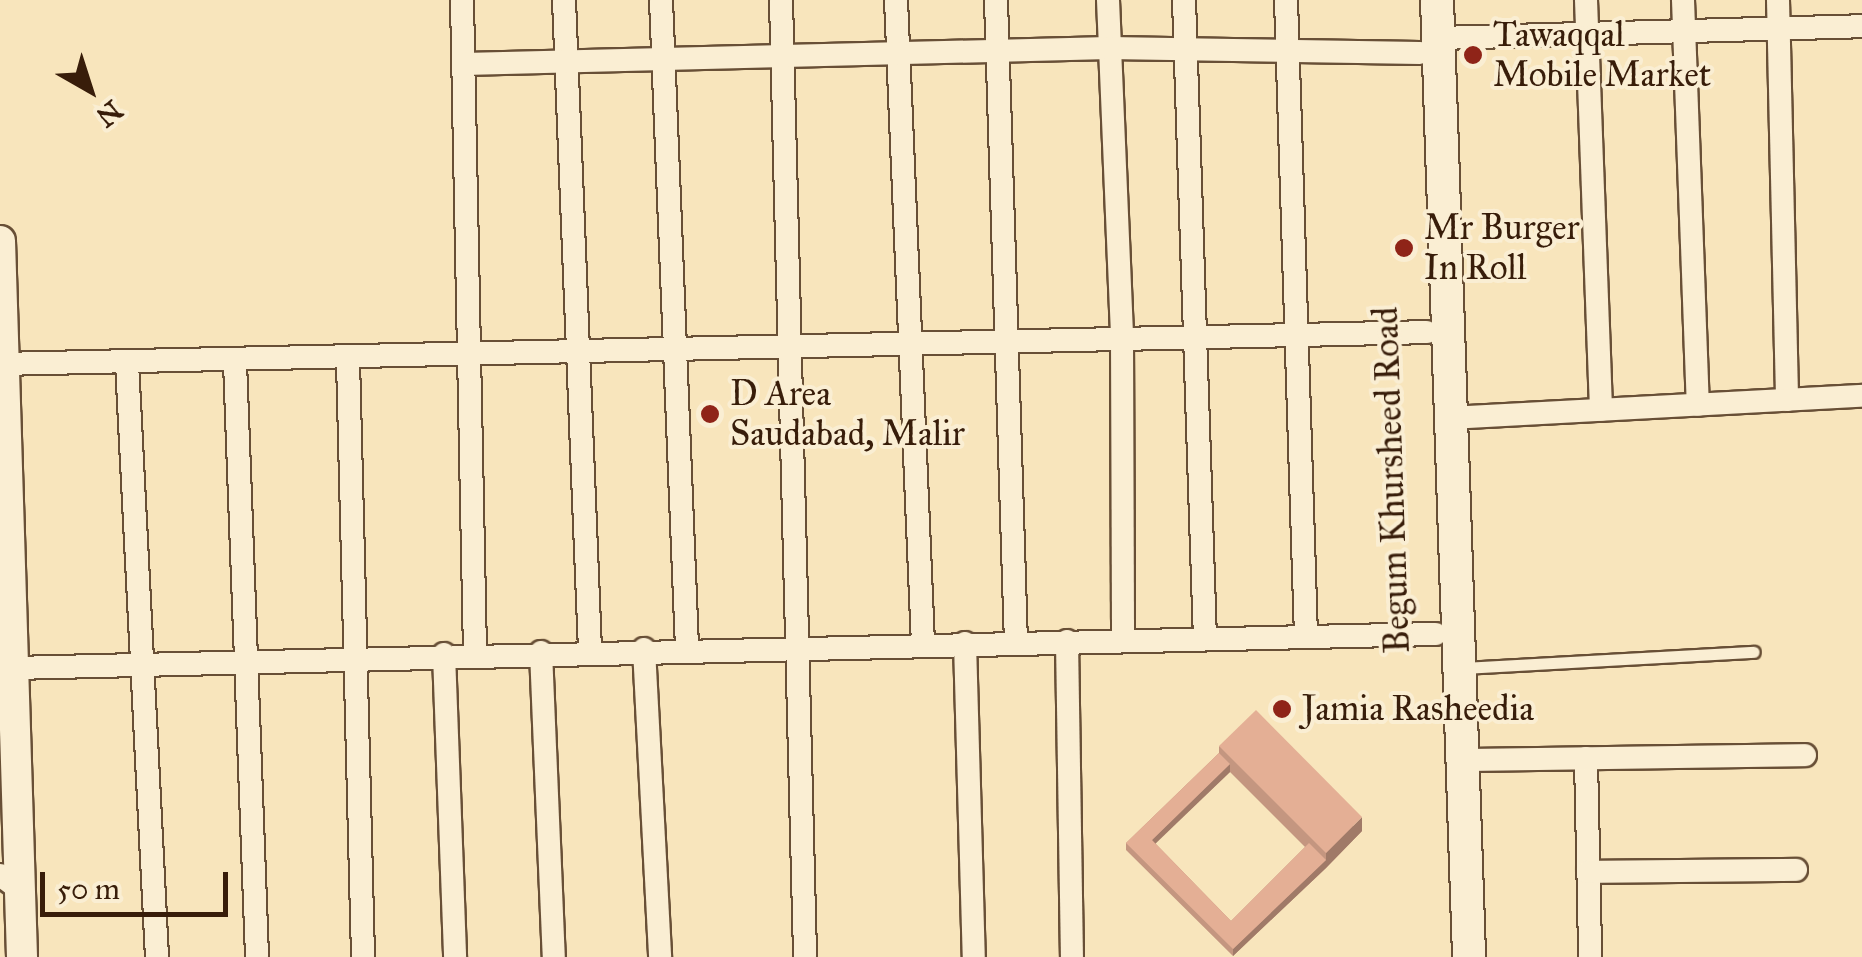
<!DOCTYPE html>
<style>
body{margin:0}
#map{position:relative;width:1862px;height:957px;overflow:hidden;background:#f8e5bc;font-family:"IM FELL Great Primer",serif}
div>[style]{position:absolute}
.roads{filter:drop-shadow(2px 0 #684f36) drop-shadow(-2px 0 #684f36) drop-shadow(0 2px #684f36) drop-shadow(0 -2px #684f36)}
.service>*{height:11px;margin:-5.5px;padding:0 5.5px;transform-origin:5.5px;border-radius:5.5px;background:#faeed3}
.minor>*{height:22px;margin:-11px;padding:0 11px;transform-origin:11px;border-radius:11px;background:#faeed3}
.tertiary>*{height:30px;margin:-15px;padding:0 15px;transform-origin:15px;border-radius:15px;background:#faeed3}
.secondary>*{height:32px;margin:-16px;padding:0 16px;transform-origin:16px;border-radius:16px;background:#faeed3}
.wall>*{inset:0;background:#c49680}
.shaded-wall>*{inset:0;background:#a07a68}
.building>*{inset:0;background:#e4af95}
.dots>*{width:28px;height:28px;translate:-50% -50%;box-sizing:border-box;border:5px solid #faeed3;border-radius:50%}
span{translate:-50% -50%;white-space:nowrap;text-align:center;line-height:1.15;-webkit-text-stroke:8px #faeed3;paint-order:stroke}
.poi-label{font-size:35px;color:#381d0a}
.left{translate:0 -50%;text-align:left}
.street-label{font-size:35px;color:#381d0a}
.north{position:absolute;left:40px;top:40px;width:100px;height:100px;-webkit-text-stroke:8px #faeed3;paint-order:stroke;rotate:141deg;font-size:28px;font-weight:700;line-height:40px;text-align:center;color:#381d0a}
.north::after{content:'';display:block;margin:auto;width:35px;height:45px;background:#381d0a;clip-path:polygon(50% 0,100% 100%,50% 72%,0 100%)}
.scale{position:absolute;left:40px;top:872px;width:188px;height:45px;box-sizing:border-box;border:5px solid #381d0a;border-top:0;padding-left:12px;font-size:30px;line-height:35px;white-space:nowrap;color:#381d0a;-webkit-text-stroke:8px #faeed3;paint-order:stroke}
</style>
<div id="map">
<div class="roads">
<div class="service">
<div style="left:1464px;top:668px;width:290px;rotate:-3.2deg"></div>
</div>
<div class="minor">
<div style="left:462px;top:0;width:653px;rotate:88.86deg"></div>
<div style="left:564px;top:0;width:652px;rotate:87.71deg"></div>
<div style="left:661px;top:0;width:649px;rotate:87.7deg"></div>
<div style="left:781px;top:0;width:957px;rotate:88.56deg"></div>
<div style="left:896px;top:0;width:645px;rotate:87.6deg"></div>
<div style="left:996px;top:0;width:642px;rotate:88.22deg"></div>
<div style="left:1108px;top:0;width:338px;rotate:87.6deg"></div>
<div style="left:1122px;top:338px;width:302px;rotate:89.8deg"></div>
<div style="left:1184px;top:0;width:639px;rotate:88.12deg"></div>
<div style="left:1286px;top:0;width:637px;rotate:88.2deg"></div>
<div style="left:1586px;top:0;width:410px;rotate:87.9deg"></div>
<div style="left:1683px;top:0;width:405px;rotate:87.9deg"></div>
<div style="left:1778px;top:0;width:400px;rotate:88.7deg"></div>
<div style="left:1439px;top:38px;width:423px;rotate:-1.6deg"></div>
<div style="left:464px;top:64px;width:645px;rotate:-1.42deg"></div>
<div style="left:1109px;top:48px;width:311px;rotate:0.9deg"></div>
<div style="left:348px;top:360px;width:597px;rotate:88.56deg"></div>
<div style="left:235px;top:362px;width:595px;rotate:87.88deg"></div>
<div style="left:127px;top:363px;width:595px;rotate:87.11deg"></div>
<div style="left:0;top:364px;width:1427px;rotate:-1.28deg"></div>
<div style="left:1451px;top:418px;width:412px;rotate:-3.1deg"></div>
<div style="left:1067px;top:641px;width:316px;rotate:89.1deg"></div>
<div style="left:965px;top:643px;width:314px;rotate:88.4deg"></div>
<div style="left:644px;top:649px;width:308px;rotate:87deg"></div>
<div style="left:541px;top:652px;width:305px;rotate:87.6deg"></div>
<div style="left:444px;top:654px;width:303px;rotate:87.9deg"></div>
<div style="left:13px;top:668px;width:1423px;rotate:-1.37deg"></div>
<div style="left:1586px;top:758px;width:199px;rotate:88.8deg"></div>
<div style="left:1462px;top:760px;width:343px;rotate:-0.8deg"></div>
<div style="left:1588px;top:872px;width:208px;rotate:-0.6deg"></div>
<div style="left:0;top:875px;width:25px;rotate:37deg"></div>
</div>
<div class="tertiary">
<div style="left:0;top:241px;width:716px;rotate:88.24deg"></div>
</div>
<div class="secondary">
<div style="left:1437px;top:0;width:958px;rotate:88.08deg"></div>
</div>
</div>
<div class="wall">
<div style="clip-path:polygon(evenodd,1219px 746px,1362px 831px,1326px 868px,1233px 956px,1126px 850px,1126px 843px,1219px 753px,1219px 746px,1230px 772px,1305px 847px,1231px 921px,1155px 843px,1230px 772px)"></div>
</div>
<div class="shaded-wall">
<div style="clip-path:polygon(1230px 764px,1230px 772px,1152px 847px,1152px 840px)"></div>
<div style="clip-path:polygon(1362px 817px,1362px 831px,1326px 868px,1233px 956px,1233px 949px,1326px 860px,1326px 853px)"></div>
</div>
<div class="building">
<div style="clip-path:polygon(1256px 710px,1362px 817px,1326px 853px,1219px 746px)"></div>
<div style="clip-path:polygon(1219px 753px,1230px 764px,1152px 840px,1231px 921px,1309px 843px,1326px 860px,1233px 949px,1126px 843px)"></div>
</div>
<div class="dots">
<div style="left:1473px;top:55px;background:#8f2418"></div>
<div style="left:1404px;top:248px;background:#8f2418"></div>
<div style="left:710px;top:414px;background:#8f2418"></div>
<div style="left:1282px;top:709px;background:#8f2418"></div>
</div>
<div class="poi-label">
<span class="left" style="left:1493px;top:55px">Tawaqqal<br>Mobile Market</span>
<span class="left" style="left:1424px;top:248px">Mr Burger<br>In Roll</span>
<span class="left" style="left:730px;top:414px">D Area<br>Saudabad, Malir</span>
<span class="left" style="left:1302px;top:709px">Jamia Rasheedia</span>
</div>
<div class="street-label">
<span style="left:1392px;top:480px;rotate:-92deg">Begum Khursheed Road</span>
</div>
<div class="north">N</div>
<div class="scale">50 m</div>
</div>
